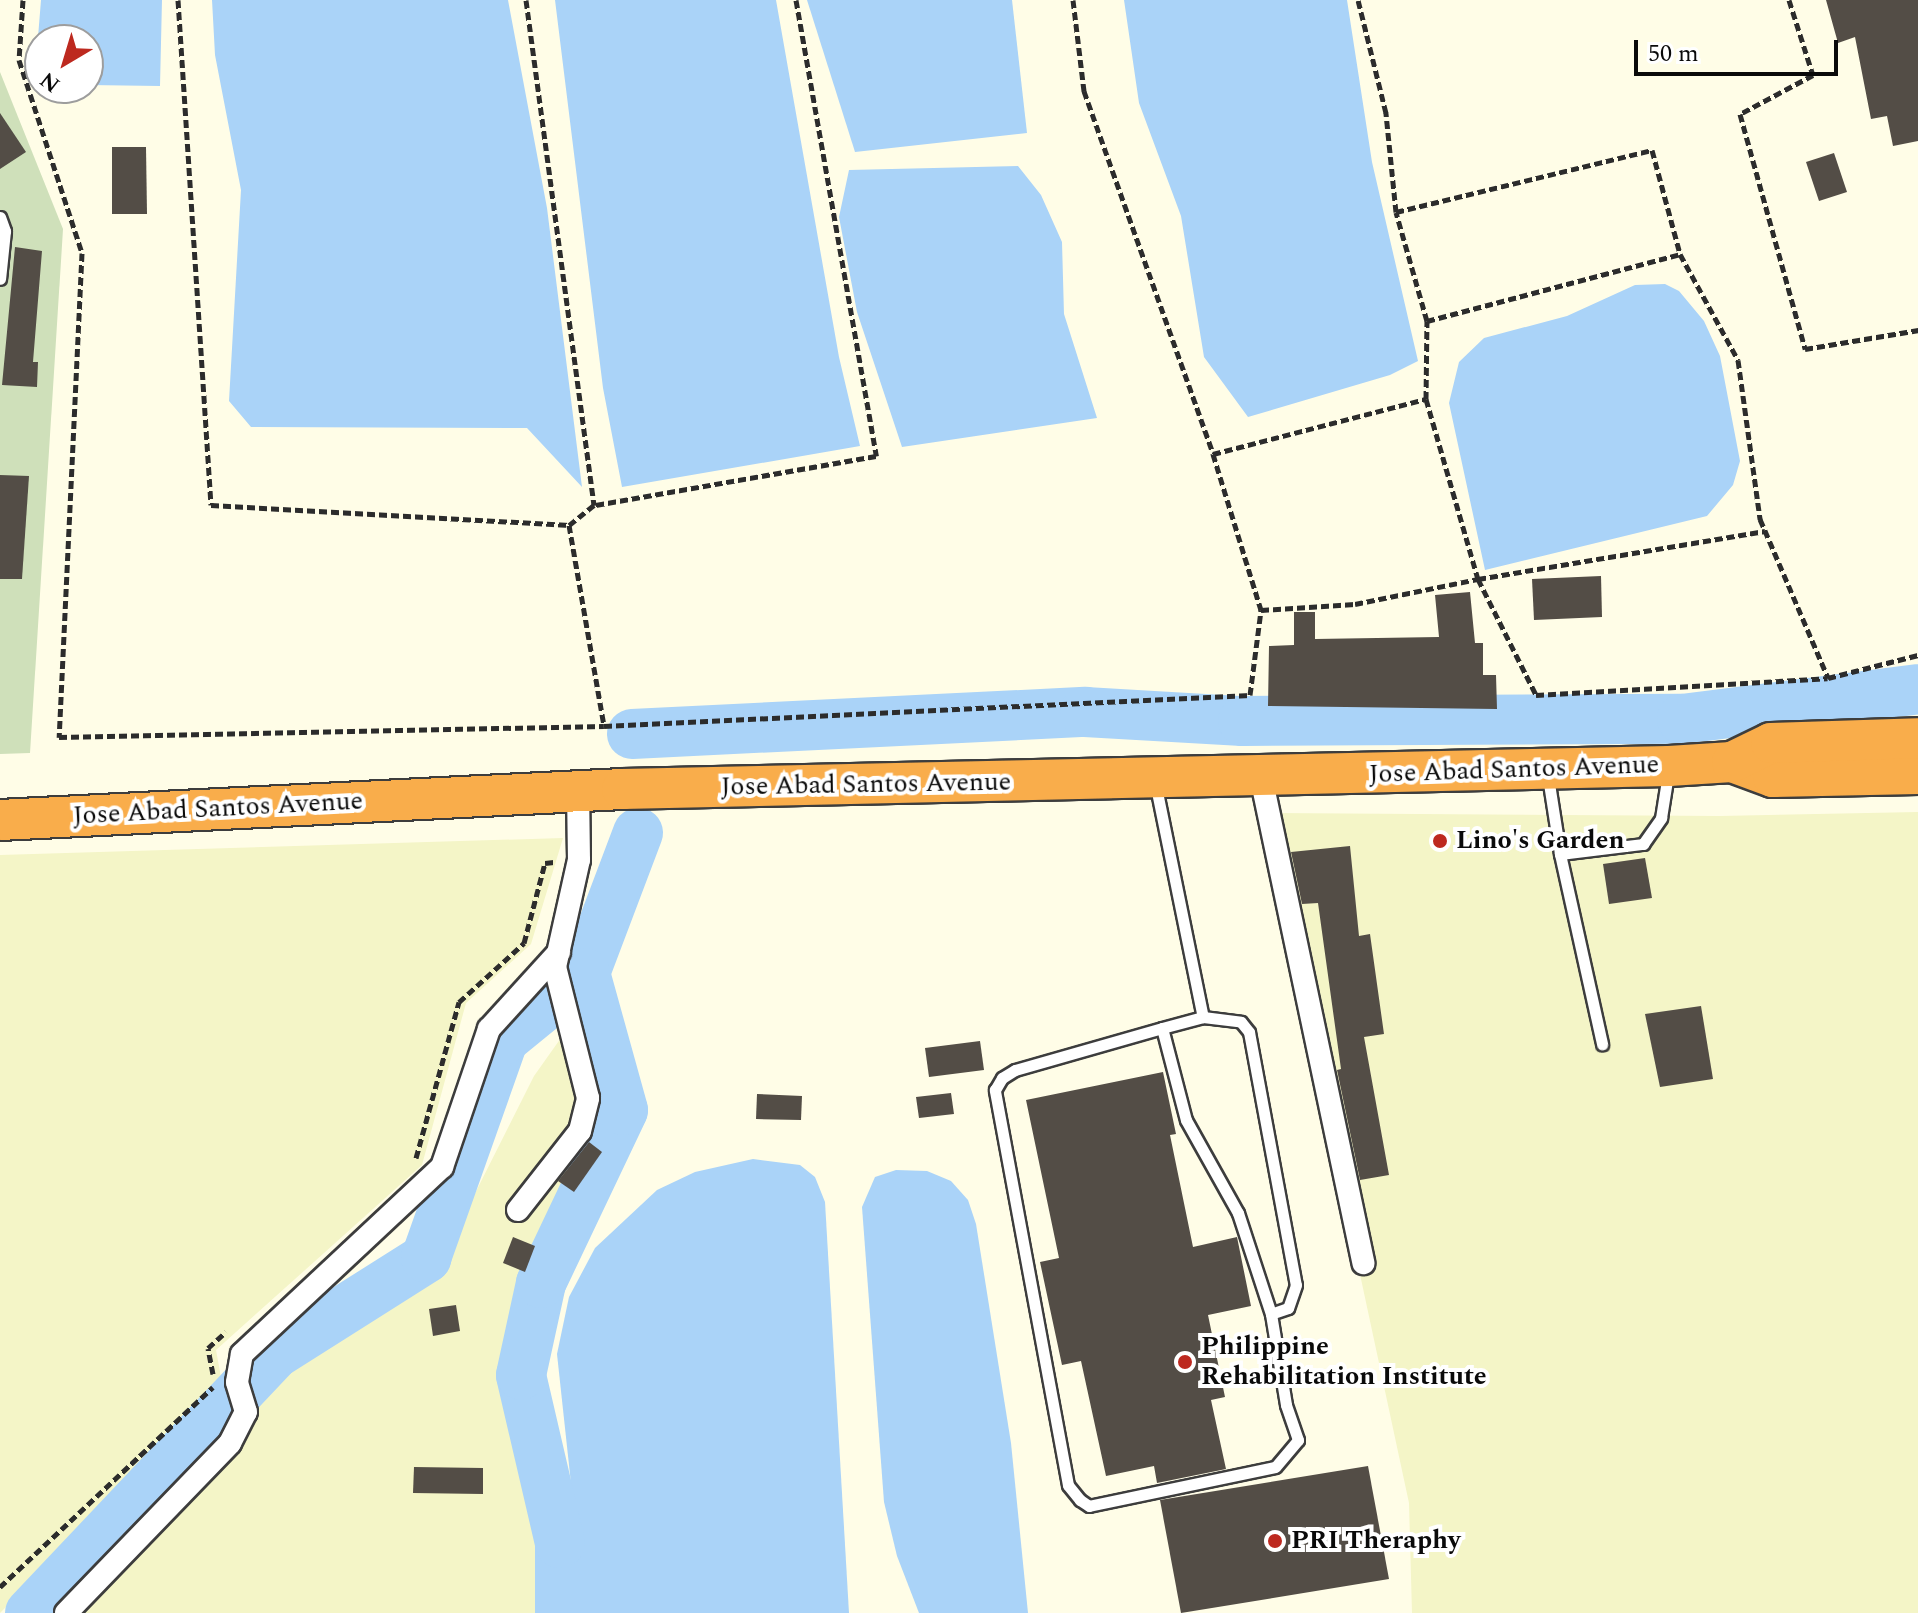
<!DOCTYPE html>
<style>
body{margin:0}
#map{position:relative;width:1918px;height:1613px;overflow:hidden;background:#fffde7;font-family:Spectral,serif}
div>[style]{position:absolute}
.farmland>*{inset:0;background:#f4f5c7}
.cemetery>*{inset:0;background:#cfe0ba}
.water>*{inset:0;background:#aad3f8}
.river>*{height:50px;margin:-25px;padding:0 25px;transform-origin:25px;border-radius:25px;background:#aad3f8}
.building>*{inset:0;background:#534d46}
.path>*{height:5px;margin-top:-2.5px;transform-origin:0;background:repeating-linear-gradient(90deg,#2c2c2c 0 8px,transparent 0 12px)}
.roads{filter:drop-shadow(2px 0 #3d3d3d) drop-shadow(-2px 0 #3d3d3d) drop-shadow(0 2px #3d3d3d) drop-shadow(0 -2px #3d3d3d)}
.lane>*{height:11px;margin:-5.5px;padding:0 5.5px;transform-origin:5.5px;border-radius:5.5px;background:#fff}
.street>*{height:22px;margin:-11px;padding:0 11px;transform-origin:11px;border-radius:11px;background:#fff}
.highway>*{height:40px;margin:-20px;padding:0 20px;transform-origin:20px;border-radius:20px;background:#f9ad4b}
.dots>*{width:22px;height:22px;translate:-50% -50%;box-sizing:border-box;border:4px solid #fff;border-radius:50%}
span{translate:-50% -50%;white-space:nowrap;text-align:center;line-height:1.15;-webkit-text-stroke:8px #fff;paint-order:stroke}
.street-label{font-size:26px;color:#0a0a0a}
.poi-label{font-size:26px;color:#0a0a0a;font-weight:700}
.left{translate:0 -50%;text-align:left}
.north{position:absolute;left:24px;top:24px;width:80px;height:80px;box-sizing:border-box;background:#fff;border:2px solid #9d9d9d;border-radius:50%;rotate:218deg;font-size:22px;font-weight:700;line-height:32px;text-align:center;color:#0a0a0a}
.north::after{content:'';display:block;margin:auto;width:28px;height:36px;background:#bd291f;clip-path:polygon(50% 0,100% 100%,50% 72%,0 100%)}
.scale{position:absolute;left:1634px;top:40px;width:204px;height:36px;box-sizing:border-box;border:4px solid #0a0a0a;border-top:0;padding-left:10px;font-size:24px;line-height:28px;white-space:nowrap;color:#0a0a0a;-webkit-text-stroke:6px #fff;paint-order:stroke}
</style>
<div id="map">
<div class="farmland">
<div style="clip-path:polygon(1918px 812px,1918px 1613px,1412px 1613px,1409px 1503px,1340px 1181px,1274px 813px,1720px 816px)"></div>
<div style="clip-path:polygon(563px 838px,531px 944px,466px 1003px,422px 1165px,216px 1350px,223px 1388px,0 1613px,0 855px)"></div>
<div style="clip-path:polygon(590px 997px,614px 1108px,532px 1285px,509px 1372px,552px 1546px,548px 1613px,61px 1613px,281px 1373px,439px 1265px,534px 1076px)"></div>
</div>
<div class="cemetery">
<div style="clip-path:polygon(0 72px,63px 229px,30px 753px,0 754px)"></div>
</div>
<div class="water">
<div style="clip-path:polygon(41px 0,162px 0,160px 86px,88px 85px,88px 40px,40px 40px,40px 67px,36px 62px)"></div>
<div style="clip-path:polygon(212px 0,508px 0,547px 208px,582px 487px,527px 428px,251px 427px,229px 401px,241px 190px,215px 55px)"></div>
<div style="clip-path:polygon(555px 0,776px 0,839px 357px,860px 446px,622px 487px,603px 388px)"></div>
<div style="clip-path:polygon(807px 0,1012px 0,1027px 133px,855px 152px)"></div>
<div style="clip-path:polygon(1124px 0,1347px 0,1372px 162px,1418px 361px,1390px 375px,1248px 417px,1204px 357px,1181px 216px,1139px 103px)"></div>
<div style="clip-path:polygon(1018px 166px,1041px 195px,1062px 242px,1064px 314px,1097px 418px,902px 447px,857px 312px,839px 217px,849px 170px)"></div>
<div style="clip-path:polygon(1665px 284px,1679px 291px,1704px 321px,1720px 356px,1740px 461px,1733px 485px,1707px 516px,1485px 570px,1449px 403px,1459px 362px,1484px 338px,1567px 316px,1635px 285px)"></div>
<div style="clip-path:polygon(753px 1159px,800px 1165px,815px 1177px,825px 1202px,849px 1613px,585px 1613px,557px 1354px,569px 1297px,595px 1248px,657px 1190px,695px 1172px)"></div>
<div style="clip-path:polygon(896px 1170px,927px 1171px,951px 1181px,968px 1200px,976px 1224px,1011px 1443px,1028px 1613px,919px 1613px,897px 1556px,884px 1502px,862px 1207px,875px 1177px)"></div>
</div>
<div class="river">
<div style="left:632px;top:734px;width:454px;rotate:-2.8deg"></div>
<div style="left:1085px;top:712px;width:158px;rotate:3.3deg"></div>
<div style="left:1243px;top:721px;width:439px;rotate:-0.3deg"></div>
<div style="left:1682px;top:719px;width:238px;rotate:-7.2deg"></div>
<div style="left:30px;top:1613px;width:358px;rotate:-46.6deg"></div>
<div style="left:276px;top:1353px;width:178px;rotate:-32.3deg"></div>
<div style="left:426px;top:1258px;width:231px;rotate:-70.5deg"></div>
<div style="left:503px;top:1040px;width:106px;rotate:-39.3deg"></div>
<div style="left:585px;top:973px;width:150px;rotate:-69.3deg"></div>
<div style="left:560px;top:1613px;width:70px;rotate:-90deg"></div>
<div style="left:560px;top:1543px;width:172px;rotate:-103.1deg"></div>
<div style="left:521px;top:1375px;width:94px;rotate:-77.7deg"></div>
<div style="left:541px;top:1283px;width:191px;rotate:-64.6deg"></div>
<div style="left:623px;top:1110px;width:142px;rotate:-105.5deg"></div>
</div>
<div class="building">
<div style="clip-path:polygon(1826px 0,1918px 0,1918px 141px,1893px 146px,1887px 116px,1871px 119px,1855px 37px,1838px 43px)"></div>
<div style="clip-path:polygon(0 113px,26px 152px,0 169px)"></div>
<div style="clip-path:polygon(112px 147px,146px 147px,147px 214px,112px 214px)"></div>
<div style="clip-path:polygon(1834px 153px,1847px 192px,1819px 201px,1806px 162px)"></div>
<div style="clip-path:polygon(15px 247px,42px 251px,33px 362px,38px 362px,37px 387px,2px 385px)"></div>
<div style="clip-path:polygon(0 475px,29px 476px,22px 579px,0 579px)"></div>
<div style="clip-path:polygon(1601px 576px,1602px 617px,1534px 620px,1532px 579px)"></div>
<div style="clip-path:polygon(1470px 592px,1475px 643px,1483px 643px,1483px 675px,1496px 675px,1497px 709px,1268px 706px,1269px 646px,1294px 645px,1294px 612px,1315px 612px,1315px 639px,1439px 637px,1435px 595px)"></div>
<div style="clip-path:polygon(1350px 846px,1359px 936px,1370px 934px,1384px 1034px,1364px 1037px,1389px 1175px,1360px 1180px,1337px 1070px,1341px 1069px,1318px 903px,1302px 904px,1291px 852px)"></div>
<div style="clip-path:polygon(1645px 858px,1652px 898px,1609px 904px,1603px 864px)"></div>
<div style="clip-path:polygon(1701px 1006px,1713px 1079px,1660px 1087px,1645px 1014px)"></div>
<div style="clip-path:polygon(980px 1041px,984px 1070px,929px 1077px,925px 1048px)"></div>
<div style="clip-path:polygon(1163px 1072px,1176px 1134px,1170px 1135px,1193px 1247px,1237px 1237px,1251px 1306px,1208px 1315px,1225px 1397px,1211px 1400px,1226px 1469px,1157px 1483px,1154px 1466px,1106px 1476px,1081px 1361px,1062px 1365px,1040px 1262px,1059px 1258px,1026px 1100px)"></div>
<div style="clip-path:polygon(951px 1093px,954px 1114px,919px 1118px,916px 1097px)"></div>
<div style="clip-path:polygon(757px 1094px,802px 1096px,801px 1120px,756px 1119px)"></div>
<div style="clip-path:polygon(589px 1142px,602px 1152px,574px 1192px,558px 1181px)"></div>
<div style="clip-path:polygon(513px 1237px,535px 1246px,525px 1272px,503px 1263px)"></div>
<div style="clip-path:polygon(456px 1305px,460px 1331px,433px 1336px,429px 1309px)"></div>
<div style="clip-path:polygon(1368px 1466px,1389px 1579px,1181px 1613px,1160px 1500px)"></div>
<div style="clip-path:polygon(414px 1467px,483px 1468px,483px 1494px,413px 1493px)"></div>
</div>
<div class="path">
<div style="left:23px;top:0;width:60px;rotate:93.8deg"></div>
<div style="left:19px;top:60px;width:203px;rotate:71.9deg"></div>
<div style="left:82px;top:253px;width:485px;rotate:92.7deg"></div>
<div style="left:59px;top:737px;width:545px;rotate:-1.16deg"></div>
<div style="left:178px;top:0;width:506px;rotate:86.26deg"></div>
<div style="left:211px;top:505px;width:359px;rotate:3.2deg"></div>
<div style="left:526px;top:0;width:510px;rotate:82.33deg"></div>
<div style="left:796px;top:0;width:463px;rotate:80deg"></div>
<div style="left:876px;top:456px;width:286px;rotate:170.1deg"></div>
<div style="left:594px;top:505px;width:32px;rotate:141deg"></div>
<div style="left:569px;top:525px;width:204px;rotate:80.1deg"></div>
<div style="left:604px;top:726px;width:647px;rotate:-2.75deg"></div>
<div style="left:1250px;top:695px;width:86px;rotate:-82.6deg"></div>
<div style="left:1261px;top:610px;width:94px;rotate:-3.7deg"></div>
<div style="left:1355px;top:604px;width:126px;rotate:-11.5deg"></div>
<div style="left:1478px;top:579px;width:130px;rotate:63.4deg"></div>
<div style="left:1536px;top:695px;width:292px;rotate:-3.3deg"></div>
<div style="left:1828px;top:678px;width:93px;rotate:-14.3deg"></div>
<div style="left:1073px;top:0;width:92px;rotate:83.1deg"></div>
<div style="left:1084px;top:91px;width:385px;rotate:70.4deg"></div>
<div style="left:1213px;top:454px;width:163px;rotate:72.9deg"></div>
<div style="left:1789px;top:0;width:79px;rotate:72.3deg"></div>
<div style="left:1813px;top:75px;width:83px;rotate:151.9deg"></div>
<div style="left:1740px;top:114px;width:244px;rotate:74.5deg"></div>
<div style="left:1805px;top:349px;width:115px;rotate:-9.5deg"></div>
<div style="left:1396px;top:212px;width:263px;rotate:-13.6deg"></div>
<div style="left:1652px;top:150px;width:108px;rotate:74.9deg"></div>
<div style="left:1680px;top:254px;width:121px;rotate:61.3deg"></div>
<div style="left:1738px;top:360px;width:161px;rotate:82.1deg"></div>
<div style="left:1760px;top:519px;width:173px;rotate:66.8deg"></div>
<div style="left:1427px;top:321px;width:262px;rotate:-14.8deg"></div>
<div style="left:1426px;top:399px;width:187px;rotate:73.9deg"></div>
<div style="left:1478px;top:579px;width:291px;rotate:-9.5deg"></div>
<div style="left:1213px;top:454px;width:220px;rotate:-14.5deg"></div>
<div style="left:1426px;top:399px;width:78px;rotate:-89.3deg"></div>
<div style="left:1427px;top:321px;width:113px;rotate:-105.9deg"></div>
<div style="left:1396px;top:212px;width:100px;rotate:-95.8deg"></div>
<div style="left:1386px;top:113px;width:116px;rotate:-103.9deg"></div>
<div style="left:416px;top:1158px;width:162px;rotate:-74.6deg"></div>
<div style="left:459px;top:1002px;width:88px;rotate:-42.2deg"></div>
<div style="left:524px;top:943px;width:83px;rotate:-75.3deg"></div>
<div style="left:545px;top:863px;width:9px;rotate:-6deg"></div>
<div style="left:213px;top:1374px;width:26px;rotate:-101deg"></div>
<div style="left:208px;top:1348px;width:24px;rotate:-42deg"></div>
<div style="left:0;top:1587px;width:292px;rotate:-43.2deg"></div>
</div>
<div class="roads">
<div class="lane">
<div style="left:0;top:217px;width:15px;rotate:70deg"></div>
<div style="left:5px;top:231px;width:48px;rotate:95.9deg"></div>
<div style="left:1548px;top:777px;width:78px;rotate:81.1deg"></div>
<div style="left:1560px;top:854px;width:84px;rotate:-6.9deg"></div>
<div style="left:1643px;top:844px;width:32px;rotate:-55deg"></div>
<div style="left:1661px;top:818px;width:45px;rotate:-81deg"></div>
<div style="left:1155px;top:782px;width:240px;rotate:78.5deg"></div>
<div style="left:1560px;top:854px;width:195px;rotate:77.5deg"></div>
<div style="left:1162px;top:1028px;width:95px;rotate:75.4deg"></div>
<div style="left:1186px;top:1120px;width:107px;rotate:60.8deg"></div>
<div style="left:1238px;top:1213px;width:106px;rotate:71.9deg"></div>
<div style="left:1271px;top:1314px;width:92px;rotate:80.6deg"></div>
<div style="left:1286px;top:1405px;width:37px;rotate:71deg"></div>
<div style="left:1298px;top:1440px;width:35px;rotate:130deg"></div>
<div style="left:1275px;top:1467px;width:190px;rotate:168.2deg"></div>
<div style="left:1089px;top:1506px;width:11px;rotate:-146deg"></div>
<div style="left:1080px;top:1500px;width:19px;rotate:-129deg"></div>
<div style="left:1068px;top:1485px;width:402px;rotate:-100.5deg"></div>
<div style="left:995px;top:1090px;width:14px;rotate:-60deg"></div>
<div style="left:1002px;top:1078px;width:15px;rotate:-32deg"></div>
<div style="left:1015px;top:1070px;width:153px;rotate:-15.9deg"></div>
<div style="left:1162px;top:1028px;width:42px;rotate:-15deg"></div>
<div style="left:1203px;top:1017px;width:38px;rotate:7deg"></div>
<div style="left:1241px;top:1022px;width:13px;rotate:51deg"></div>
<div style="left:1249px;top:1032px;width:257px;rotate:79.5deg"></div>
<div style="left:1296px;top:1285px;width:24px;rotate:109deg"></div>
<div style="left:1288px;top:1308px;width:18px;rotate:161deg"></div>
</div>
<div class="street">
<div style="left:1261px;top:777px;width:497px;rotate:78.1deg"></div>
<div style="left:518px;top:1210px;width:100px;rotate:-51.9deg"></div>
<div style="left:580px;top:1131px;width:34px;rotate:-76deg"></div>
<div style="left:588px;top:1098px;width:135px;rotate:-104.1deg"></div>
<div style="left:555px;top:967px;width:110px;rotate:-77.4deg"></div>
<div style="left:579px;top:860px;width:69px;rotate:-90.8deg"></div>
<div style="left:66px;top:1613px;width:236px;rotate:-46deg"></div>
<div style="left:230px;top:1443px;width:35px;rotate:-63deg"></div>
<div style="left:246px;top:1412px;width:31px;rotate:-107deg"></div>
<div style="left:237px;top:1382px;width:28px;rotate:-80deg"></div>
<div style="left:242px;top:1354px;width:274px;rotate:-43.1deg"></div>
<div style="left:442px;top:1167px;width:146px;rotate:-71.2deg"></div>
<div style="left:489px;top:1029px;width:104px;rotate:-47.7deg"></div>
</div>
<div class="highway">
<div style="left:1732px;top:762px;width:44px;rotate:20.1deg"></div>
<div style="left:1773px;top:777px;width:145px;rotate:-1.2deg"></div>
<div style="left:0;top:820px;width:623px;rotate:-2.85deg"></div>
<div style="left:622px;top:789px;width:1047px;rotate:-1.26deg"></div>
<div style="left:1669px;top:766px;width:63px;rotate:-3.6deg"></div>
<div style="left:1732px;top:762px;width:43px;rotate:-26deg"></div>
<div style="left:1771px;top:743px;width:147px;rotate:-1.9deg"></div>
</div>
</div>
<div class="dots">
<div style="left:1440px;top:841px;background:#bd291f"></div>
<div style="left:1185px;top:1362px;background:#bd291f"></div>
<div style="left:1275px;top:1541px;background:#bd291f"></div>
</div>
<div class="street-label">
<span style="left:1514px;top:770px;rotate:-2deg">Jose Abad Santos Avenue</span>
<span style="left:866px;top:785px;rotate:-1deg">Jose Abad Santos Avenue</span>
<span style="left:218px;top:809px;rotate:-3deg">Jose Abad Santos Avenue</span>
</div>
<div class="poi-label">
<span class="left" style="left:1456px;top:841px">Lino's Garden</span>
<span class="left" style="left:1201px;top:1362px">Philippine<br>Rehabilitation Institute</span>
<span class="left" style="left:1291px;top:1541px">PRI Theraphy</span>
</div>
<div class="north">N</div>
<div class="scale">50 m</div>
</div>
